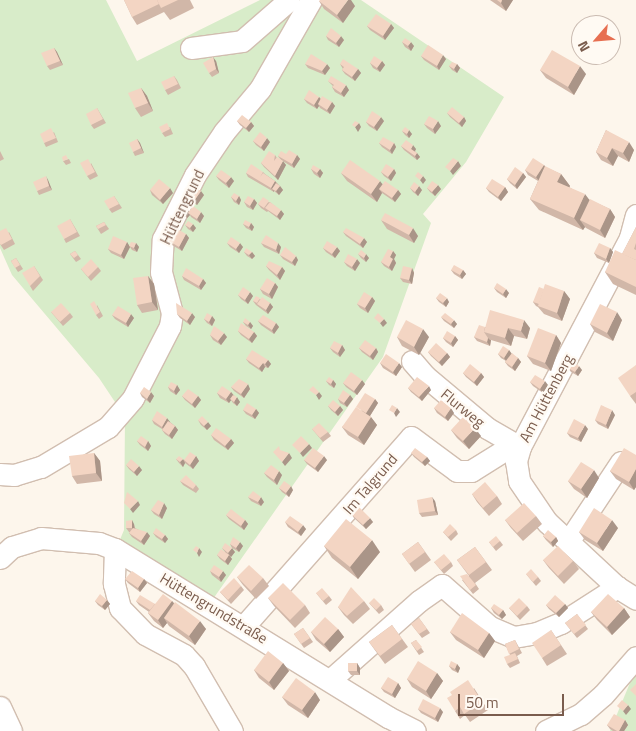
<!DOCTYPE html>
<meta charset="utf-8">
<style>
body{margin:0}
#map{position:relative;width:636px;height:731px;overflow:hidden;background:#fdf6ec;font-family:"Titillium Web",sans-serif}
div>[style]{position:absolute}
.green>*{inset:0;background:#d8ecc9}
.roads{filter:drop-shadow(1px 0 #d1beb0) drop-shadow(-1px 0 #d1beb0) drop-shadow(0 1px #d1beb0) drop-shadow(0 -1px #d1beb0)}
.minor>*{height:21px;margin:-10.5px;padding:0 10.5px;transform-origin:10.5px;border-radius:10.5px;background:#fff}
.wall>*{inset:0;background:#d1b7a8}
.shaded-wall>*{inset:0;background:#aa9588}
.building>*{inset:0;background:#f3d5c3}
span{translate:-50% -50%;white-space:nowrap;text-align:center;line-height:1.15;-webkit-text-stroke:4.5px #fffaf3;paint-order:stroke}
.street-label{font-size:15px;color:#7a5c4d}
.north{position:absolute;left:571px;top:15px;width:50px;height:50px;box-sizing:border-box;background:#fffaf3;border:1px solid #cabbb1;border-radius:50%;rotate:243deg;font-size:14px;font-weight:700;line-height:20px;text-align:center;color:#7a5c4d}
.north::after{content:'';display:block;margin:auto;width:18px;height:22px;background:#e76f51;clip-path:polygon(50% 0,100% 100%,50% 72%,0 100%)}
.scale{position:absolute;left:458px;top:694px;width:106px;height:22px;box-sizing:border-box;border:2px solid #7a5c4d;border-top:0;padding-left:6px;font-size:15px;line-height:18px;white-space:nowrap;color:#7a5c4d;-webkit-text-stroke:4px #fffaf3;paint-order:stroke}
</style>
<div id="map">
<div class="green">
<div style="clip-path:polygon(0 0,106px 0,137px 61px,260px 0,361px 0,504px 97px,466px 162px,423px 214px,431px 223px,383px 357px,213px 599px,119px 542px,124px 530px,125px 417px,99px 378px,12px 275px,0 248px)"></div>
<div style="clip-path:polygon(636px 672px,636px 731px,610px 731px,632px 678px)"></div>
</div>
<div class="roads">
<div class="minor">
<div style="left:191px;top:48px;width:51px;rotate:-7.8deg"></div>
<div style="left:242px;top:41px;width:62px;rotate:-41.1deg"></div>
<div style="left:636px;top:215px;width:24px;rotate:105deg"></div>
<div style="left:630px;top:238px;width:236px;rotate:117.8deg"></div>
<div style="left:520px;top:447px;width:15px;rotate:106deg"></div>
<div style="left:516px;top:461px;width:20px;rotate:81deg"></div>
<div style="left:519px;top:481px;width:50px;rotate:55.7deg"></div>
<div style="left:547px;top:522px;width:96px;rotate:42.9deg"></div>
<div style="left:617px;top:587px;width:22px;rotate:32deg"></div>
<div style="left:412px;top:361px;width:20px;rotate:49deg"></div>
<div style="left:425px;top:376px;width:81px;rotate:40deg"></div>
<div style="left:487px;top:428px;width:38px;rotate:30deg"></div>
<div style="left:0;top:474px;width:14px;rotate:4deg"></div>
<div style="left:14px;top:475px;width:28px;rotate:-17deg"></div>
<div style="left:41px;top:467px;width:78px;rotate:-30.8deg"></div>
<div style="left:108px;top:427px;width:38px;rotate:-49deg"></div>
<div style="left:133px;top:398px;width:81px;rotate:-62.8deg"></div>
<div style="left:170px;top:326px;width:13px;rotate:-81deg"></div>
<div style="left:172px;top:313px;width:42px;rotate:-105deg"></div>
<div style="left:161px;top:272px;width:33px;rotate:-87deg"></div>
<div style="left:163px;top:239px;width:72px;rotate:-63.4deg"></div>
<div style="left:195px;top:175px;width:52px;rotate:-56deg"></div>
<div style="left:224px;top:132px;width:56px;rotate:-50.1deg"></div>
<div style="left:260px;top:89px;width:103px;rotate:-60.2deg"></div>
<div style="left:568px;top:542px;width:96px;rotate:-56.5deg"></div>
<div style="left:115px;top:549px;width:35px;rotate:92deg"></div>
<div style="left:114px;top:584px;width:25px;rotate:76deg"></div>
<div style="left:120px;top:608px;width:36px;rotate:46deg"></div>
<div style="left:145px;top:634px;width:44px;rotate:28.3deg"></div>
<div style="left:184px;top:655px;width:15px;rotate:48deg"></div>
<div style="left:194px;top:666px;width:75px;rotate:59.7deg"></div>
<div style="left:0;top:558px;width:16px;rotate:-43deg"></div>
<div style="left:12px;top:547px;width:30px;rotate:-17deg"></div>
<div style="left:41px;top:538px;width:58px;rotate:4.9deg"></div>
<div style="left:99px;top:543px;width:17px;rotate:21deg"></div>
<div style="left:115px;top:549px;width:321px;rotate:31.6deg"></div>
<div style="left:388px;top:717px;width:30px;rotate:27deg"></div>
<div style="left:244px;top:626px;width:252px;rotate:-48.5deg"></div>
<div style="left:411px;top:437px;width:57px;rotate:36.5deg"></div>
<div style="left:457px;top:471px;width:14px"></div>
<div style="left:471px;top:471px;width:39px;rotate:-32deg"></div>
<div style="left:504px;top:450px;width:16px;rotate:-11deg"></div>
<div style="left:330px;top:680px;width:119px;rotate:-41.6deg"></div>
<div style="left:419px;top:601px;width:28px;rotate:-35deg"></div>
<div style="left:442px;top:585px;width:64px;rotate:41.2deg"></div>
<div style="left:490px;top:627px;width:26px;rotate:23deg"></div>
<div style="left:514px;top:637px;width:23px;rotate:-10deg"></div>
<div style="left:537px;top:633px;width:26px;rotate:-23deg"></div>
<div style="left:561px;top:623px;width:67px;rotate:-32.7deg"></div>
<div style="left:0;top:707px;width:26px;rotate:65deg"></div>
<div style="left:546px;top:731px;width:39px;rotate:-26deg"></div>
<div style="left:581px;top:714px;width:29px;rotate:-41deg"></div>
<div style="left:603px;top:695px;width:50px;rotate:-49deg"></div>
</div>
</div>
<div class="wall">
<div style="clip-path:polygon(124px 0,190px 0,194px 8px,170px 20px,164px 12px,137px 25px,132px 17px)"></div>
<div style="clip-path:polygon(490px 0,513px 0,506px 11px)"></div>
<div style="clip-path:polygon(319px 1px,355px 6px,343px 23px,324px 9px)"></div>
<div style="clip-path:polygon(391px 24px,394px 28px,385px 40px,370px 30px,367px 26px)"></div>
<div style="clip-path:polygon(326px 36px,344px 40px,339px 47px,328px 40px)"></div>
<div style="clip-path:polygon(402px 42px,414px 46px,411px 51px,405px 47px)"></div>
<div style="clip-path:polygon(54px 48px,57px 52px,63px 65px,50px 70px,47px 66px)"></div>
<div style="clip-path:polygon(421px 56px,446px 59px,439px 70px,424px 60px)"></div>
<div style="clip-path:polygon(216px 61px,219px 73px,212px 77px,209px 73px)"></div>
<div style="clip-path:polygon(382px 61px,385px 65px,380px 72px,373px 68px,370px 63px)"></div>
<div style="clip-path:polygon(305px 64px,330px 68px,325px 75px,308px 68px)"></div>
<div style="clip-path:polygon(340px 64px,358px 69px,361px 73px,355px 81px,345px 74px,342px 70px,343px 69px)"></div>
<div style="clip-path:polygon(457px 64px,460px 68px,457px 73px,452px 70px,449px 66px)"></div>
<div style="clip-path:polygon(540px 70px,586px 74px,574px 95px,546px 78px)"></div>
<div style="clip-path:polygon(174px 76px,177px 80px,181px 88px,168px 95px,165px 90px)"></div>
<div style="clip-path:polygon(328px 81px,349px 90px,344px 97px,335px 92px,332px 87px,333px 86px)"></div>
<div style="clip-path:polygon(141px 88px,147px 96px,153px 111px,141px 117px,135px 108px)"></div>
<div style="clip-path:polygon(319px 97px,321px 99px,332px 102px,335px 106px,330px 114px,320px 108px,319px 106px,317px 109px,307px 103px,304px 99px)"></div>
<div style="clip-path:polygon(97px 108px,106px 123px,94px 129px,91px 125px)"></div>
<div style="clip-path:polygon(447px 113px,464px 117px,466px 121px,462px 127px,450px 117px)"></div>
<div style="clip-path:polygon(237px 121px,251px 122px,254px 126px,249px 132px,240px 125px)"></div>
<div style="clip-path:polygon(384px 121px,377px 131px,369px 126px,366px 122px)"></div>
<div style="clip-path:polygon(424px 124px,441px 126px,435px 134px,427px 128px)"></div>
<div style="clip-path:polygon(170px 127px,173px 134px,165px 137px,162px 133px)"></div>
<div style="clip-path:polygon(606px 130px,634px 150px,629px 162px,618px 156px,613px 166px,601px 160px,596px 152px)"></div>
<div style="clip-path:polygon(402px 131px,412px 134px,409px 138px,405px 135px)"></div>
<div style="clip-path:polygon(54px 132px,58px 142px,46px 147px,44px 143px)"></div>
<div style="clip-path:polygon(137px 139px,140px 143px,144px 153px,135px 156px,133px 152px)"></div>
<div style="clip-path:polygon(253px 141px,270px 142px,264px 151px,256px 145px)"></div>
<div style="clip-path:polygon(379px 143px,394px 143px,396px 147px,392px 154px,382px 147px)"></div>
<div style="clip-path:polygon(401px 146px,416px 149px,415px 151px,420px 157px,417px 160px,404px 150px)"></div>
<div style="clip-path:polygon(0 151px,4px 159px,0 161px)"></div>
<div style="clip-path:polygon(286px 154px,297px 155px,300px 159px,294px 168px,281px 160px,278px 156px)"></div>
<div style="clip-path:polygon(275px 155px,277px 158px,286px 165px,278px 180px,264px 167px,261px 163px)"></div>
<div style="clip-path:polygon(69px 159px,71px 163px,66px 165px,63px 161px)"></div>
<div style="clip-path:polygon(91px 163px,98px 176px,90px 180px,87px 176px)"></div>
<div style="clip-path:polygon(544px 165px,545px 167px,561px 174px,570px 186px,569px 187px,590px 200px,610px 209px,615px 217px,605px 238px,586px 228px,585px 227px,583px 230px,539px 210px,530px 199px,538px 181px,528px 175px,525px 170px)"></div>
<div style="clip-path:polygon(311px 169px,320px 169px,323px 173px,320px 178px,314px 174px)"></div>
<div style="clip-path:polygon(394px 169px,396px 173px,391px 181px,384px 176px,381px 172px)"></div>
<div style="clip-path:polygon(263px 172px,265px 174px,275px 181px,280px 186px,283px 190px,279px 195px,274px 191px,274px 192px,248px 177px,246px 173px)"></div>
<div style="clip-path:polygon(341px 173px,383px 184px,398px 190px,401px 194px,395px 202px,382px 193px,377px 202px,347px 181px)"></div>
<div style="clip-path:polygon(523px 173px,526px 177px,517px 189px,510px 183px,507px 179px)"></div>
<div style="clip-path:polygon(216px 176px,234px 181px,229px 188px,219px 180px)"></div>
<div style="clip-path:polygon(48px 180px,52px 190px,39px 195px,37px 191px)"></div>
<div style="clip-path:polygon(505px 187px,508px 192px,501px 201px,489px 192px,486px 188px)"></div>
<div style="clip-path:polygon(410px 188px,422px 190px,418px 196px,413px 192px)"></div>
<div style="clip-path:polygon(427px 188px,441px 189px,435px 196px,430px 192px)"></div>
<div style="clip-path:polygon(150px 190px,173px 193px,163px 204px,152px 195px)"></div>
<div style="clip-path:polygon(185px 195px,204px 195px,197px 205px,188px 199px)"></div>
<div style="clip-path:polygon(114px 196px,122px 208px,112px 213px,109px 209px)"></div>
<div style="clip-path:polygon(239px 196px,241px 200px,239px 205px,234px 202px,231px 197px)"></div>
<div style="clip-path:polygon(254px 199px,257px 203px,253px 210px,247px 207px,244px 202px)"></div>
<div style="clip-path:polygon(270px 202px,284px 214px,280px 220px,268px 211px,267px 212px,261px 208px,258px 204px)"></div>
<div style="clip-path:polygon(179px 210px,189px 211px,204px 216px,200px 223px,191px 217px,190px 215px,187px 218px,182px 214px)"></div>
<div style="clip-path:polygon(70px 219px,80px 236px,66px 243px,64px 239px)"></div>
<div style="clip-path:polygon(381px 220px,418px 236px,414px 243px,387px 229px)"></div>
<div style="clip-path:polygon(104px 222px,109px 229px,101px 234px,96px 226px)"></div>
<div style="clip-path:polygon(251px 223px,254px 227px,252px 231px,246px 228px,243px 224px)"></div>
<div style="clip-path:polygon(185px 225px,196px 228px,193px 232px,188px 229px)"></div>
<div style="clip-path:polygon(636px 227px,636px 295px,613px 284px,605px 272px,622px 254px)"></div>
<div style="clip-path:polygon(9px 232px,15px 244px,4px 250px,0 244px)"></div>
<div style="clip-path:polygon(343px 232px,367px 242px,363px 248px,346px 236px)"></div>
<div style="clip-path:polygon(186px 234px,189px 238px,182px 251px,172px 245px,169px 241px)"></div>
<div style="clip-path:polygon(127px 242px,129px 246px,136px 243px,139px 247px,137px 252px,132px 250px,130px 247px,124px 259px,111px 253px,108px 249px)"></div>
<div style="clip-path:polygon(227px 243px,243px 247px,239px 253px,230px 247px)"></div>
<div style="clip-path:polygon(261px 243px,281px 247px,279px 254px,264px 247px)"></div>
<div style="clip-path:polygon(323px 248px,340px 251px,335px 258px,326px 252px)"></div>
<div style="clip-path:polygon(610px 248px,613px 252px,609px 263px,597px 258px,594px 253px)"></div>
<div style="clip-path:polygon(75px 251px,81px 259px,76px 262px,70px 254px)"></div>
<div style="clip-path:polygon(393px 251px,396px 255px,394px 259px,396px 263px,392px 271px,384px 266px,381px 262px)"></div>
<div style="clip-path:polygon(244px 252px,252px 252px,255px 256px,252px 259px,247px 256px)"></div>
<div style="clip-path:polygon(358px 254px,369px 258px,366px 262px,361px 258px)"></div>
<div style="clip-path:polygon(280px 255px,298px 260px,295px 266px,283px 259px)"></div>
<div style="clip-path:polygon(16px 258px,23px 269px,18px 272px,11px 261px)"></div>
<div style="clip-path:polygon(344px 262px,360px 263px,355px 271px,347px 266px)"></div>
<div style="clip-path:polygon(34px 266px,43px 280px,33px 291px,30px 286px)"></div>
<div style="clip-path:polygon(266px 266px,282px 267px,285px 271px,280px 280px,269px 270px)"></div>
<div style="clip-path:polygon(98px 267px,101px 271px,91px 281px,81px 269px)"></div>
<div style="clip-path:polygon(412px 268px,414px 273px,412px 284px,403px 282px,400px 278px)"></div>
<div style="clip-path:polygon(451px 270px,463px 270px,466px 274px,462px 279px,454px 274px)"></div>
<div style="clip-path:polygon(148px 276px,154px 284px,158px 310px,142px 313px,137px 305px)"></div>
<div style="clip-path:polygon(182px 276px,203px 279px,206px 283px,201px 290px,184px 280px)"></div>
<div style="clip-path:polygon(275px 283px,278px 287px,272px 299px,263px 294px,260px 289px)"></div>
<div style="clip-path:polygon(494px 288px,509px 293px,506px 298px,497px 292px)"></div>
<div style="clip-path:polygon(544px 289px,564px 291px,570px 299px,562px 321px,544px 314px,538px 307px,536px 306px,533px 302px)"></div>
<div style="clip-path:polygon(238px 295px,253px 296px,248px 304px,241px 299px)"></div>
<div style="clip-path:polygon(372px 297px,375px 301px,368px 313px,360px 308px,357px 304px)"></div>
<div style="clip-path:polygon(436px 298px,449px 302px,446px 307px,439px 302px)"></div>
<div style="clip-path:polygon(261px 299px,270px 303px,273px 307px,268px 314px,256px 305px,253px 301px)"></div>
<div style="clip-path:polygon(97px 305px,103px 316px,99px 319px,96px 315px)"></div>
<div style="clip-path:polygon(51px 312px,70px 313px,73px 317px,63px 326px)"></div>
<div style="clip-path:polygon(177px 314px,195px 317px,190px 325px,180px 318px)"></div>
<div style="clip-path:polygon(112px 315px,134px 318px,128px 327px,115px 319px)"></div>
<div style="clip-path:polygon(212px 316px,215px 320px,212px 326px,207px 323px,204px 319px)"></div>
<div style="clip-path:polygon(441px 317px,457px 324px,454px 328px,444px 321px)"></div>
<div style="clip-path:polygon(622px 320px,613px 341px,595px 332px,590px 324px)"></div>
<div style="clip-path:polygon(258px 321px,276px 323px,279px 327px,274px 334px,261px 325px)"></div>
<div style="clip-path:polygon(243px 322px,250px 322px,253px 326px,251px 329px,246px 326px)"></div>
<div style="clip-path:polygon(485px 327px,530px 328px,527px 339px,514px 336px,511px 346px,491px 340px,490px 346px,477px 341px,474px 337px)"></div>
<div style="clip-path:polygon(238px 331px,254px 332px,257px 336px,252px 343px,241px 335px)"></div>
<div style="clip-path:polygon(210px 335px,227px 337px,221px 345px,213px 340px)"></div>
<div style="clip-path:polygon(556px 335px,561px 343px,551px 371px,533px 364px,527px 356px)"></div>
<div style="clip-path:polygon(455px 336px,458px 340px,453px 347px,446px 342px,443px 338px)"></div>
<div style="clip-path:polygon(397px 337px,429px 337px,419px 355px,402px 346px)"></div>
<div style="clip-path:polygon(342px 345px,345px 350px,340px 357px,333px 352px,330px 348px)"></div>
<div style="clip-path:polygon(359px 348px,376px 348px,378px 352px,373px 360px,362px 352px)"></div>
<div style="clip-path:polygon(509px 350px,511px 354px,518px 358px,521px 362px,515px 371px,508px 366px,505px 362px,506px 361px,501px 358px,498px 354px)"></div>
<div style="clip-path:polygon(428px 352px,447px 353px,450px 357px,442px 366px,431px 356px)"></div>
<div style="clip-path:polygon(246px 359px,268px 360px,271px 364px,268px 368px,265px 367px,262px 372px,249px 363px)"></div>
<div style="clip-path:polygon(380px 363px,402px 367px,396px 376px,383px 368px)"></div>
<div style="clip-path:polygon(636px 365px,636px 404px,630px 396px)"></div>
<div style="clip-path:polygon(568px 368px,582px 370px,578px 376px,571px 372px)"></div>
<div style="clip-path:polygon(463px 373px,481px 373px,484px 377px,477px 386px,466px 377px)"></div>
<div style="clip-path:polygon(333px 380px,336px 384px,334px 388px,329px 385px,326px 381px)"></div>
<div style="clip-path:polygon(530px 382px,548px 385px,543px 393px,533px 386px)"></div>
<div style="clip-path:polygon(343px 383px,365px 384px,357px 395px,346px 387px)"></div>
<div style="clip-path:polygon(177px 385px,180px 390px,176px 395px,170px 391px,168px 387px)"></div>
<div style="clip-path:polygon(231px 387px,250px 389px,244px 398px,234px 391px)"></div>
<div style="clip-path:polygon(408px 388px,431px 390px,422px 401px,411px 392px)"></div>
<div style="clip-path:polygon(231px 392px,240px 402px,237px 406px,233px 403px,231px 400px,229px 403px,220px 398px,217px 393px)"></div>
<div style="clip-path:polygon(140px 393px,154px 396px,150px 403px,142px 397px)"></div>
<div style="clip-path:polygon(350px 395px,353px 399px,347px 407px,340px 403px,338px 399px)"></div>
<div style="clip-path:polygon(182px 396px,198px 396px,201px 400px,195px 408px,185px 400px)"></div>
<div style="clip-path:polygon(375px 399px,378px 403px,370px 416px,377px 425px,364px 445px,348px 435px,342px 427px)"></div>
<div style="clip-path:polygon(328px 406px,340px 406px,343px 410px,338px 416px,331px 410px)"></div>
<div style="clip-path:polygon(434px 408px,454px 413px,448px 421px,437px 413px)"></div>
<div style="clip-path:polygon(256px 409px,259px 413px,255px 419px,246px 414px,243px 410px)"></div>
<div style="clip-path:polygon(615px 415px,608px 429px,598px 424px,595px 420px)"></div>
<div style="clip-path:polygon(152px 420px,170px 422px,175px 426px,178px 430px,172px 439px,165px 434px,162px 430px,162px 429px,154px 424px)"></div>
<div style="clip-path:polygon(198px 420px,211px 426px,207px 430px,201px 425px)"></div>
<div style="clip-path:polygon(312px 429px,328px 432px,331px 436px,323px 442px)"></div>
<div style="clip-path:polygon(588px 429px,581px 442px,570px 437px,567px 433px)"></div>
<div style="clip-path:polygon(451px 430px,481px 436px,469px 449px,457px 438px)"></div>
<div style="clip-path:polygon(211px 435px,231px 439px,234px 443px,228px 450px,214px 440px)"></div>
<div style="clip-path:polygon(137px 441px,148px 441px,151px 446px,148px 451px,140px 445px)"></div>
<div style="clip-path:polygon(94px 453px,100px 461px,102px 481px,77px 484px,72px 476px)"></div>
<div style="clip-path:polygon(411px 453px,427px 457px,430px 461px,425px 466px,414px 457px)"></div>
<div style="clip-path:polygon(636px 455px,636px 487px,634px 490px,616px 479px,610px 471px)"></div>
<div style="clip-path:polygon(196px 456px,199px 461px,193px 469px,185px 463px,183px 467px,179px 463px,176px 459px,184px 460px)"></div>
<div style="clip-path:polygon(304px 460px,327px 460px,318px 472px,307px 464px)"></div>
<div style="clip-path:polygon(126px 465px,142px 470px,137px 476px,129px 469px)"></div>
<div style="clip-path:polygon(264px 473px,282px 475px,277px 485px,267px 477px)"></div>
<div style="clip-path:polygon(599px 478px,587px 498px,574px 489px,568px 481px)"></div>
<div style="clip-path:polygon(180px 481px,196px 485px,199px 489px,196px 493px,183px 485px)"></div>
<div style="clip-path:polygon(279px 488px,293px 490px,289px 497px,282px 492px)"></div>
<div style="clip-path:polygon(472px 494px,497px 496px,502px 504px,489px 516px,477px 502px)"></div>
<div style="clip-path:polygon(248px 497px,264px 502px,261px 506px,251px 501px)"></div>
<div style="clip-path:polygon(435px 501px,438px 515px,422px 517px,419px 513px)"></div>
<div style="clip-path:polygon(167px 508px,162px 519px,154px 514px,151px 510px)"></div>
<div style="clip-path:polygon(351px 514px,373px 522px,366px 529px,354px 518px)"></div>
<div style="clip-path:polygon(226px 515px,245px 520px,248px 524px,244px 530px,229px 519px)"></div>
<div style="clip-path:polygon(536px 516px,542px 524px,523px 541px,511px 528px,505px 520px)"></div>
<div style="clip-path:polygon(285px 522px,306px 529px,301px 536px,288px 527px)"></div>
<div style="clip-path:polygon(134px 524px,135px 528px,150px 536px,144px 545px,132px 537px,129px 533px,130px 532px,129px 532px,126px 528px)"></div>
<div style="clip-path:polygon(618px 528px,603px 551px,585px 540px,579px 532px)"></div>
<div style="clip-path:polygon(456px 530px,458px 534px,451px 541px,443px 532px)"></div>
<div style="clip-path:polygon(153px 533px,165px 535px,168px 539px,165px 543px,156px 537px)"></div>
<div style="clip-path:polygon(543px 536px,556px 537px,558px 541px,553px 547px,546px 540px)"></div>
<div style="clip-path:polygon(500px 541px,503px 545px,496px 551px,489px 542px)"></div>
<div style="clip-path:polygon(418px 542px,431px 560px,415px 572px,402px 554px)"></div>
<div style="clip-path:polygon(230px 544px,243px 546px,239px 552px,232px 548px)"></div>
<div style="clip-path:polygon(324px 546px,380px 552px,358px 579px,332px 558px)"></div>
<div style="clip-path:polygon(475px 547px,492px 570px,475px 583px,479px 589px,473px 594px,462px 580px,469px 576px,457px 560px)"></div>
<div style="clip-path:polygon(222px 548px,235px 552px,231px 557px,229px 555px,232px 559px,228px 565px,220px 559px,217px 555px,225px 552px)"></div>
<div style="clip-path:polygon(543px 560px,573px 561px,579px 569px,564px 584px,549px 568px)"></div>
<div style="clip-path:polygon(434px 562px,451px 562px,453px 566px,444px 574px)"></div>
<div style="clip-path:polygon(210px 571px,226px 575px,221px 582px,212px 575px)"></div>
<div style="clip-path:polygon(526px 574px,538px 577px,541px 581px,536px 586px)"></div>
<div style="clip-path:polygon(237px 577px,263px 578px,269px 586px,256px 599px,243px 585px)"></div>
<div style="clip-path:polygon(125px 579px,144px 579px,147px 583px,140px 592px,128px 583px)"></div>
<div style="clip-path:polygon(241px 586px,244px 590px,231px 604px,220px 592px)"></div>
<div style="clip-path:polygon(316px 593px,329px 596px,332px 600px,326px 605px)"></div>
<div style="clip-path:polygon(268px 598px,305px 605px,310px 613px,295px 628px,274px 606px)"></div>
<div style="clip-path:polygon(107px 600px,110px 604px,105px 610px,98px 605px,95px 601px)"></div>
<div style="clip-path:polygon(136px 601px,155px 604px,172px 601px,174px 603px,206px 629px,195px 645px,169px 626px,167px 623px,163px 628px,154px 621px,148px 613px,149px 612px,139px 605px)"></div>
<div style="clip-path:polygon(364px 601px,370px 609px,353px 624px,344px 615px,338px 607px)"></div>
<div style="clip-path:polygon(369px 603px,381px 605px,384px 610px,379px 614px)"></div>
<div style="clip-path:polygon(565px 604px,568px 608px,559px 617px,549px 609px,546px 605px)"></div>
<div style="clip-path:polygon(527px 606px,530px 610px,520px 620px,509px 608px)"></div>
<div style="clip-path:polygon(491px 608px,503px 610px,506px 615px,502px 619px,494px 613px)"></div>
<div style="clip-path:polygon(624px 608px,630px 617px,612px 635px,597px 620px,591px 612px)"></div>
<div style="clip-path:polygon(577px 614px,588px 629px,577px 638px,565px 623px)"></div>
<div style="clip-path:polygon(419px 618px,430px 633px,422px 638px,411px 624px)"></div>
<div style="clip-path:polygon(392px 625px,408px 647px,385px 664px,369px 642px)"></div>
<div style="clip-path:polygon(303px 628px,313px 642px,304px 648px,294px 634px)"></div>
<div style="clip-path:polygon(338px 629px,344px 637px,330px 652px,316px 640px,311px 632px)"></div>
<div style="clip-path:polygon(551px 630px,567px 654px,547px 666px,542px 658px)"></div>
<div style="clip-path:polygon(450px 632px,489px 633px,495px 641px,484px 658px,456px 640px)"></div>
<div style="clip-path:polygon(416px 640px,424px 652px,419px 655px,411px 643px)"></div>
<div style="clip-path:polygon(515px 640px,522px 653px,517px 656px,520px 663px,510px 668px,507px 664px,510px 655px,505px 644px)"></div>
<div style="clip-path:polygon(283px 663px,289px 671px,274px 690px,259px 678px,254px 670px)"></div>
<div style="clip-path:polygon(357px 663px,360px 668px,360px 675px,351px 675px,348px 671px)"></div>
<div style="clip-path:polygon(457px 664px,460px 668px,458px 673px,452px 670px,449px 666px)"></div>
<div style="clip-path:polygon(437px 673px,443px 681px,431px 699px,412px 687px,407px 679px)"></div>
<div style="clip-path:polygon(398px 683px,401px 688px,395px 698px,384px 692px,381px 688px)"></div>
<div style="clip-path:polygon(474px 688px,488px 710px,470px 722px,465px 715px,460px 719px,455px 711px)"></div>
<div style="clip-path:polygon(282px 697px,320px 700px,308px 718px,288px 705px)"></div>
<div style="clip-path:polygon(418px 709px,443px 712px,438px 722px,421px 713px)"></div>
<div style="clip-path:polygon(625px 720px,628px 725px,624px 731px,613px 731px,610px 729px,607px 725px)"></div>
</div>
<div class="shaded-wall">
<div style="clip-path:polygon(348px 0,351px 0,355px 6px,343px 23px,337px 15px)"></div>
<div style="clip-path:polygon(502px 0,513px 0,506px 11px,501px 3px)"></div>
<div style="clip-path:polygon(391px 24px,394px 28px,385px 40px,383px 36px)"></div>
<div style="clip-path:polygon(341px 36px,344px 40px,339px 47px,336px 43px)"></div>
<div style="clip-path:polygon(411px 42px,414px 46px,411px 51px,408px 46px)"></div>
<div style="clip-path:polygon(54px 48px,57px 52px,63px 65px,60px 61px)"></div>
<div style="clip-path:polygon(443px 55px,446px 59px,439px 70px,437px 66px)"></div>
<div style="clip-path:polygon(213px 57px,216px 61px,219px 73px,216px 69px)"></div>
<div style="clip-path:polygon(382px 61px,385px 65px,380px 72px,377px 68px)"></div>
<div style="clip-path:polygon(327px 64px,330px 68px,325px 75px,322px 71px)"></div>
<div style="clip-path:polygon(457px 64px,460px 68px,457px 73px,454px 69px)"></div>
<div style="clip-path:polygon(580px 66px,586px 74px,574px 95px,568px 87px)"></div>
<div style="clip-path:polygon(358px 69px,361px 73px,355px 81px,352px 77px)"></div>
<div style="clip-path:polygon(346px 85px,349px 90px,344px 97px,341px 93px)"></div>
<div style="clip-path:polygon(141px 88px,147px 96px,153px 111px,148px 103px)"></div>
<div style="clip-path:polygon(319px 97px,322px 101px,318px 104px,319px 106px,317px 109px,314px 105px)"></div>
<div style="clip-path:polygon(332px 102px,335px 106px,330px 114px,327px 110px)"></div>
<div style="clip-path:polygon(381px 117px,384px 121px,377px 131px,374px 127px)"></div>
<div style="clip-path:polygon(464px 117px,466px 121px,462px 127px,459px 123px)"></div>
<div style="clip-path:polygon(438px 121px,441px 126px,435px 134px,433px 129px)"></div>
<div style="clip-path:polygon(251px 122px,254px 126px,249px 132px,246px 128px)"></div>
<div style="clip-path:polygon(359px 123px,361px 127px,358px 132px,355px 127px)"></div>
<div style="clip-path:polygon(409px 130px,412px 134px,409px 138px,407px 134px)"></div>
<div style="clip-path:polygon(267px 138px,270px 142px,264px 151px,261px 147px)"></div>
<div style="clip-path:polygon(137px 139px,140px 143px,144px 153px,141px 148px)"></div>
<div style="clip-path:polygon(629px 142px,634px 150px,629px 162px,623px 153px)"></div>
<div style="clip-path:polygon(394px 143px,396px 147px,392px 154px,390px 150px)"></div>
<div style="clip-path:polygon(413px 145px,416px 149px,414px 153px,411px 149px)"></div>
<div style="clip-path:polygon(612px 148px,618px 156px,613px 166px,607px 158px)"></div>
<div style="clip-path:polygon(417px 153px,420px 157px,417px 160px,415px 156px)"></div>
<div style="clip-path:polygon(297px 155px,300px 159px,294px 168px,292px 164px)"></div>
<div style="clip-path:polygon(283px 161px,286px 165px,278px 180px,275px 176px)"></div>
<div style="clip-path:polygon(458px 161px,461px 166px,453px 175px,450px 171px)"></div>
<div style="clip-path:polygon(544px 165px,547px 170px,539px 181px,536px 177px)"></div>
<div style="clip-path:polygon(320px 169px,323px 173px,320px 178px,317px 173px)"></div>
<div style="clip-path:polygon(394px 169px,396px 173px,391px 181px,388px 177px)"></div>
<div style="clip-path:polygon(523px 173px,526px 177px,517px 189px,515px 185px)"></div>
<div style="clip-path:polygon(561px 174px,570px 186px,566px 194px,557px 182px)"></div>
<div style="clip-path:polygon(46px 176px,48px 180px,52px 190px,49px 186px)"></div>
<div style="clip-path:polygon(423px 176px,426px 180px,423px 184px,420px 180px)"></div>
<div style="clip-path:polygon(231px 177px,234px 181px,229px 188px,226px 183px)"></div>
<div style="clip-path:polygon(275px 181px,278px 185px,272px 189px,274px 191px,274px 192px,271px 188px)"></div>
<div style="clip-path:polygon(380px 181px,386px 189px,379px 189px,382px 193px,377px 202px,371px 194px)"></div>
<div style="clip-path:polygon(438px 185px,441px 189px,435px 196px,432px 192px)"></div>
<div style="clip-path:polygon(280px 186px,283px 190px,279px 195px,276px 191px)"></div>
<div style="clip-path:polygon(419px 186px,422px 190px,418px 196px,415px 192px)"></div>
<div style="clip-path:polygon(505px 187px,508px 192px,501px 201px,498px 197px)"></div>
<div style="clip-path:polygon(170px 188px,173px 193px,163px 204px,160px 200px)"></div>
<div style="clip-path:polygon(398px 190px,401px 194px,395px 202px,392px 198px)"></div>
<div style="clip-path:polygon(201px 191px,204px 195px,197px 205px,194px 201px)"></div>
<div style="clip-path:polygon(585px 194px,594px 206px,580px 220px,585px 227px,583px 230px,574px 218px)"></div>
<div style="clip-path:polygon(239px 196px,241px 200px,239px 205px,236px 201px)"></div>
<div style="clip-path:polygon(254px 199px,257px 203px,253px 210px,250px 206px)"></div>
<div style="clip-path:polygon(610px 209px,615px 217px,605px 238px,600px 230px)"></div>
<div style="clip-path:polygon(188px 210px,191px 214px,188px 213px,190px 215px,187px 218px,185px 214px)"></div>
<div style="clip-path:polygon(281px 210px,284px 214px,280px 220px,277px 216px)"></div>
<div style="clip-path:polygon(201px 212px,204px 216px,200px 223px,197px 219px)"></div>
<div style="clip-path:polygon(251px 223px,254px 227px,252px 231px,249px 227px)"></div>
<div style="clip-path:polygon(193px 224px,196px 228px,193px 232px,190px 228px)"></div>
<div style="clip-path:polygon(413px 228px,418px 236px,414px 243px,409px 235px)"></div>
<div style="clip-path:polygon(186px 234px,189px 238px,182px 251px,179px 247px)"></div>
<div style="clip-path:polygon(364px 238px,367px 242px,363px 248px,360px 244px)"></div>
<div style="clip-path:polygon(127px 242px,130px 247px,124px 259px,121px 255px)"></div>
<div style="clip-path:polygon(136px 243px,139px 247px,137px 252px,134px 248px)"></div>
<div style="clip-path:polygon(240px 243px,243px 247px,239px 253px,236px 249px)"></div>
<div style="clip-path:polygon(278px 243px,281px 247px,279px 254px,276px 250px)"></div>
<div style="clip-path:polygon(337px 247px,340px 251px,335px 258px,332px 254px)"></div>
<div style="clip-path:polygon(610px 248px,613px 252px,609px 263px,606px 259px)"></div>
<div style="clip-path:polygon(393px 251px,396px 255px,394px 259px,396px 263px,392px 271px,389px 267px,390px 257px)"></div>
<div style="clip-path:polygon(252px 252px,255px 256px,252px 259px,249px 255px)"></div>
<div style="clip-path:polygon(366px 254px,369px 258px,366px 262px,364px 258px)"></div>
<div style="clip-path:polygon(296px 256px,298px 260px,295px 266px,292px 262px)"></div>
<div style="clip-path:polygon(357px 259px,360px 263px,355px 271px,352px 267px)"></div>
<div style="clip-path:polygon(282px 267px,285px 271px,280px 280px,277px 275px)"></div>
<div style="clip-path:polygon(412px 268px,414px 273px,412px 284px,409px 280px)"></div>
<div style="clip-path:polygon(463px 270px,466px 274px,462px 279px,460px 275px)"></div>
<div style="clip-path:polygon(148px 276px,154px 284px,158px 310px,152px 302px)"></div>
<div style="clip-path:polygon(203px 279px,206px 283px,201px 290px,199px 286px)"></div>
<div style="clip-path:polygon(275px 283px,278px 287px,272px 299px,269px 294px)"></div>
<div style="clip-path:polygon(506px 289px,509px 293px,506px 298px,503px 294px)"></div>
<div style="clip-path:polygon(564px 291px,570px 299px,562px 321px,557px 313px)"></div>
<div style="clip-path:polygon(250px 292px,253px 296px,248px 304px,245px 300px)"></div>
<div style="clip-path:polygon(372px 297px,375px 301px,368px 313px,365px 308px)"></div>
<div style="clip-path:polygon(447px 298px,449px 302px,446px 307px,443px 303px)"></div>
<div style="clip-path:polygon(270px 303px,273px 307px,268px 314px,266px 310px)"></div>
<div style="clip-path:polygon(617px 312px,622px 320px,613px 341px,607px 333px)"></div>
<div style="clip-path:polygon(192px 313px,195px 317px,190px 325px,187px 321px)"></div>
<div style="clip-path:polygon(131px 314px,134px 318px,128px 327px,126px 323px)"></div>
<div style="clip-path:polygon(212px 316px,215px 320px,212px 326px,209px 322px)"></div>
<div style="clip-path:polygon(384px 319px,387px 323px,383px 327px,380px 323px)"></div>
<div style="clip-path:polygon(454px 320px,457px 324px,454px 328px,451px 324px)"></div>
<div style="clip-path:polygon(524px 320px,530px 328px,527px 339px,521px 331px)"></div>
<div style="clip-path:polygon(250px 322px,253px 326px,251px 329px,248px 325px)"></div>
<div style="clip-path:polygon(276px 323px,279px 327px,274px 334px,272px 330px)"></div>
<div style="clip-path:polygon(508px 328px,514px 336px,511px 346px,505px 338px)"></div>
<div style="clip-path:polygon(423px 329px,429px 337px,419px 355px,414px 347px)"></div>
<div style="clip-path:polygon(254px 332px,257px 336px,252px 343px,249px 339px)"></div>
<div style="clip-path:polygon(224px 333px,227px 337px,221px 345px,218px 341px)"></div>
<div style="clip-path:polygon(556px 335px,561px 343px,551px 371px,545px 363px)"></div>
<div style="clip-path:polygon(455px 336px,458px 340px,453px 347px,451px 343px)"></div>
<div style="clip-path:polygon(488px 338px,490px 340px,491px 340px,490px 346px,487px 342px)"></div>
<div style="clip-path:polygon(342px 345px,345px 350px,340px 357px,338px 353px)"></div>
<div style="clip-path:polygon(376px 348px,378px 352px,373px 360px,370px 356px)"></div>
<div style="clip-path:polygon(509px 350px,512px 354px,507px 362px,504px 358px)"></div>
<div style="clip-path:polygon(447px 353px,450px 357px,442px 366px,439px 362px)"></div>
<div style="clip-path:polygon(518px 358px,521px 362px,515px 371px,512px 367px)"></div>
<div style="clip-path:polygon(268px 360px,271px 364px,268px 368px,265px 364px)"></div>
<div style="clip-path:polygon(263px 363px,265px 367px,262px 372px,259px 368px)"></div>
<div style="clip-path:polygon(399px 363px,402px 367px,396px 376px,393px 372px)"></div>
<div style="clip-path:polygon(579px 366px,582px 370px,578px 376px,575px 372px)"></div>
<div style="clip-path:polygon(481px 373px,484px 377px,477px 386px,474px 382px)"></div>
<div style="clip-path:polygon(333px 380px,336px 384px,334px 388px,331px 384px)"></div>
<div style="clip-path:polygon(362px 380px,365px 384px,357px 395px,354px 391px)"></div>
<div style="clip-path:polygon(545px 381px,548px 385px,543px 393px,540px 389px)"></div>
<div style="clip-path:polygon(248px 384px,250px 389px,244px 398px,241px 394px)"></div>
<div style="clip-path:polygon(177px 385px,180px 390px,176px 395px,174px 391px)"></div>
<div style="clip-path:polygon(429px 386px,431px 390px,422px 401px,419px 397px)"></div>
<div style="clip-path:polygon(151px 392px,154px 396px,150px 403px,147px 399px)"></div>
<div style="clip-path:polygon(231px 392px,234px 396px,229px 403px,226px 399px)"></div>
<div style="clip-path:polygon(319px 392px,322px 396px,319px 400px,316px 395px)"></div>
<div style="clip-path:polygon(350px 395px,353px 399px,347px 407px,344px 403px)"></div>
<div style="clip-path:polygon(198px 396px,201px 400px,195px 408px,192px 404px)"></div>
<div style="clip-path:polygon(237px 397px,240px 402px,237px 406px,234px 402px)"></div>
<div style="clip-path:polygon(375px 399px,378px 403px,368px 419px,365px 415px)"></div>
<div style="clip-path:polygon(340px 406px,343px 410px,338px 416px,335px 412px)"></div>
<div style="clip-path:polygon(397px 408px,400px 412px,396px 417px,394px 413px)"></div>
<div style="clip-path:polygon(451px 408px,454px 413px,448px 421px,445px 417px)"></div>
<div style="clip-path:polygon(256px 409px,259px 413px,255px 419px,252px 415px)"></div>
<div style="clip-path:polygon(612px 410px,615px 415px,608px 429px,606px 425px)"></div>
<div style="clip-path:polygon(371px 417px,377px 425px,364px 445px,358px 437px)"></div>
<div style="clip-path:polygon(167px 418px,170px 422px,165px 431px,162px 427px)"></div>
<div style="clip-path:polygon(208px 422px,211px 426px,207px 430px,204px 426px)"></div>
<div style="clip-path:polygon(585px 425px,588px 429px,581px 442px,578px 438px)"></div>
<div style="clip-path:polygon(175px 426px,178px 430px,172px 439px,169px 435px)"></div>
<div style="clip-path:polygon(475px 428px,481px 436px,469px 449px,463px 441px)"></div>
<div style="clip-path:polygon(231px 439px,234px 443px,228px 450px,225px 446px)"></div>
<div style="clip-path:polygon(148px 441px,151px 446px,148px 451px,145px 447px)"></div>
<div style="clip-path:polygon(309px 444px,312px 448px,303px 457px,300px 453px)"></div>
<div style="clip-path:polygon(94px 453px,100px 461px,102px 481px,96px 473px)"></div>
<div style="clip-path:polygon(289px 453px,292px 458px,285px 466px,282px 462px)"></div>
<div style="clip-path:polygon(196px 456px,199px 461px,193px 469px,190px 465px)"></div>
<div style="clip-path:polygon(324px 456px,327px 460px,318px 472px,315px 468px)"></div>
<div style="clip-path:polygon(427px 457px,430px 461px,425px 466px,422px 462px)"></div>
<div style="clip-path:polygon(183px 459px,185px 463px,183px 467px,180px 462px)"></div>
<div style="clip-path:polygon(139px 466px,142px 470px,137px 476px,134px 472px)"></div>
<div style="clip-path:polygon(636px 469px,636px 487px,634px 490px,629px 482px)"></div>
<div style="clip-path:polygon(594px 470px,599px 478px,587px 498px,581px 489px)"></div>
<div style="clip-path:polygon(279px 471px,282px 475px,277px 485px,274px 480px)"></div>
<div style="clip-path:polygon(291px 486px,293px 490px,289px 497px,286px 493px)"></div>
<div style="clip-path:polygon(261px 497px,264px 502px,261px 506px,258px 502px)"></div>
<div style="clip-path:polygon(432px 497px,435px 501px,438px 515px,435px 511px)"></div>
<div style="clip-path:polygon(138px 501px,140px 505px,133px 513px,130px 509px)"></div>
<div style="clip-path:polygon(164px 503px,167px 508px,162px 519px,159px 515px)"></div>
<div style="clip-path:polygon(370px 518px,373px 522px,366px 529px,363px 525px)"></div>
<div style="clip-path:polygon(132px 520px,134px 524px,135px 532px,132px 528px)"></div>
<div style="clip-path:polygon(245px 520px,248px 524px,244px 530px,241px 526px)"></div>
<div style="clip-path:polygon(612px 520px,618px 528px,603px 551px,597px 543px)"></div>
<div style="clip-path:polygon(303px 525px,306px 529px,301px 536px,298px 532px)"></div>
<div style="clip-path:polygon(147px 532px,150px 536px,144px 545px,141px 541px)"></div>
<div style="clip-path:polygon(165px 535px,168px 539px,165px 543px,162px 539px)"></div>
<div style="clip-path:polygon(556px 537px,558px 541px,553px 547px,551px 542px)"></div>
<div style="clip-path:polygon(372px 540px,380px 552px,358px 579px,350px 567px)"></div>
<div style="clip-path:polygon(240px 542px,243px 546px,239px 552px,236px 548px)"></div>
<div style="clip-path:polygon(199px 548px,202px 552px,199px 557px,197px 553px)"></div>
<div style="clip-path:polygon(232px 548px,235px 552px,231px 557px,228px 553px)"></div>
<div style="clip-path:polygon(229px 555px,232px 559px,228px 565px,225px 561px)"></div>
<div style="clip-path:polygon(223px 571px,226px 575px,221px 582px,219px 577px)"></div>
<div style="clip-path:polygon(144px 579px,147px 583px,140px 592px,138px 588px)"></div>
<div style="clip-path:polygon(107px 600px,110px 604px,105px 610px,102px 606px)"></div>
<div style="clip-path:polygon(172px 601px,178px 609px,164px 618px,167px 623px,163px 628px,158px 620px)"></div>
<div style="clip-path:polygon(565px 604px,568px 608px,559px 617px,556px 613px)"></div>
<div style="clip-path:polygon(624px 608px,630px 617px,612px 635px,607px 627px)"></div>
<div style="clip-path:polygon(503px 610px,506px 615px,502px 619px,499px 615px)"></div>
<div style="clip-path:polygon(200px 621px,206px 629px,195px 645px,189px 636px)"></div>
<div style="clip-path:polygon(338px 629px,344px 637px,330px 652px,324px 644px)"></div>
<div style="clip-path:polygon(489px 633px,495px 641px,484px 658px,478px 650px)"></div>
<div style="clip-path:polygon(283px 663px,289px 671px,274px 690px,269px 682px)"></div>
<div style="clip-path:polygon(357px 663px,360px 668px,360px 675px,357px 671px)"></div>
<div style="clip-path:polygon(457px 664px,460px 668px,458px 673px,455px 669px)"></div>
<div style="clip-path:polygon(437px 673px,443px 681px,431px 699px,426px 691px)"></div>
<div style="clip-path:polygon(398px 683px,401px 688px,395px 698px,392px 694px)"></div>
<div style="clip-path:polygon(315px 692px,320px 700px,308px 718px,302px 710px)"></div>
<div style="clip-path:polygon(628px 705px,631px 709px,626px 715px,623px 711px)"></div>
<div style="clip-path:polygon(440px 708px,443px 712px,438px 722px,435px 718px)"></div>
<div style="clip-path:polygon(625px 720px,628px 725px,624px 731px,619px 731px)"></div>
</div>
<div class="building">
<div style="clip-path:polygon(124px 0,157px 0,159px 4px,132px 17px)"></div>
<div style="clip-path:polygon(157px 0,178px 0,161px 8px)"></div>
<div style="clip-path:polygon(320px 0,348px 0,337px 15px,319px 1px)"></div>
<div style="clip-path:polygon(497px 0,502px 0,501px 3px)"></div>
<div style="clip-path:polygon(376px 14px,391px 24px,383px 36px,367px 26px)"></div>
<div style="clip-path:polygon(331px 28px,341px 36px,336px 43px,326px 36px)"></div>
<div style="clip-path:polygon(405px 38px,411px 42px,408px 46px,402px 42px)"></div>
<div style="clip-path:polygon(428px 45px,443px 55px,437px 66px,421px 56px)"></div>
<div style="clip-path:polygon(54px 48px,60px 61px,47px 66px,41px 53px)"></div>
<div style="clip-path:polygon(552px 50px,580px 66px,568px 87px,540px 70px)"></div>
<div style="clip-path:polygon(311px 54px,327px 64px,322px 71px,305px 64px)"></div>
<div style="clip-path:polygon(374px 56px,382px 61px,377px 68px,370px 63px)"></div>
<div style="clip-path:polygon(213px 57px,216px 69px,209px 73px,203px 63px)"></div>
<div style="clip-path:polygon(343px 59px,358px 69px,352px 77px,342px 70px,344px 67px,340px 64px)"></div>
<div style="clip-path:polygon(452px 62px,457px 64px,454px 69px,449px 66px)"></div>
<div style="clip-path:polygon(174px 76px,178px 84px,165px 90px,161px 82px)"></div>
<div style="clip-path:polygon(331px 76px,346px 85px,341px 93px,332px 87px,334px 85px,328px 81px)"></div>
<div style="clip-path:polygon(141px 88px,148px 103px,135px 108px,128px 93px)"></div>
<div style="clip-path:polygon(309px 90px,319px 97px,314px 105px,304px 99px)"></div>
<div style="clip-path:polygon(322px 96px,332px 102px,327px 110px,318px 104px)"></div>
<div style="clip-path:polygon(452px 107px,464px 117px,459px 123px,447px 113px)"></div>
<div style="clip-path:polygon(97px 108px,103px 119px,91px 125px,86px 114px)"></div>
<div style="clip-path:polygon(372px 111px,381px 117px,374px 127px,366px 122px)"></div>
<div style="clip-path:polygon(242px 115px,251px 122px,246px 128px,237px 121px)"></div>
<div style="clip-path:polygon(429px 116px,438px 121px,433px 129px,424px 124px)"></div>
<div style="clip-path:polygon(355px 121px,359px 123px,355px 127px,352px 125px)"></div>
<div style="clip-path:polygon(167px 123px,170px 129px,162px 133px,159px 127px)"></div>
<div style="clip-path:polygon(405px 127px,409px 130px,407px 134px,402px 131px)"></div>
<div style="clip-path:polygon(51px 128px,56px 138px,44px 143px,40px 134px)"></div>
<div style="clip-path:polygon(606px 130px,629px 142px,623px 153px,612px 148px,607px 158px,596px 152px)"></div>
<div style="clip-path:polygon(260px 132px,267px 138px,261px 147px,253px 141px)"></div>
<div style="clip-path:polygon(383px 137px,394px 143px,390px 150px,379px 143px)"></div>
<div style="clip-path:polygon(137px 139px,141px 148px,133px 152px,129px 143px)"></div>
<div style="clip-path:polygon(406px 140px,413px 145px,411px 149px,417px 153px,415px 156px,401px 146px)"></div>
<div style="clip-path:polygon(289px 150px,297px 155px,292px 164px,278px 156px,281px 151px,286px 154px)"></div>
<div style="clip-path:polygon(269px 151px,275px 155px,274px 161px,277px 157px,283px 161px,275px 176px,261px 163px)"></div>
<div style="clip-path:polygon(66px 155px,68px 159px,63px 161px,62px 157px)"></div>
<div style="clip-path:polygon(453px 158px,458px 161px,450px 171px,445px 167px)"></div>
<div style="clip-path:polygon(533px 158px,544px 165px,536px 177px,525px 170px)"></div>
<div style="clip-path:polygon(88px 159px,95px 172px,87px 176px,80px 163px)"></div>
<div style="clip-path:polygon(350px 160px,380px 181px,371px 194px,341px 173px)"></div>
<div style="clip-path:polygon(251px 164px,263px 172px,260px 177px,263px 173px,275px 181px,271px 188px,246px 173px)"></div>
<div style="clip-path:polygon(386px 164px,394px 169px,388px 177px,381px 172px)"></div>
<div style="clip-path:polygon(313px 165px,320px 169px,317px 173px,311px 169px)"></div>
<div style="clip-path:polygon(545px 166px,561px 174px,557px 182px,585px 194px,574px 218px,530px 199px)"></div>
<div style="clip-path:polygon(515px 167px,523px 173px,515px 185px,507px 179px)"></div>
<div style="clip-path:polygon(221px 170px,231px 177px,226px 183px,216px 176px)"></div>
<div style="clip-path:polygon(418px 172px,423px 176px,420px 180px,415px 176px)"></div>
<div style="clip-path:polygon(46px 176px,49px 186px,37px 191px,33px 182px)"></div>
<div style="clip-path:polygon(159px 179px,170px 188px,160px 200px,150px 190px)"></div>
<div style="clip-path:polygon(492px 179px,505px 187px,498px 197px,486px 188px)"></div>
<div style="clip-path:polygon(385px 181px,398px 190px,392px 198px,379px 189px)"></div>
<div style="clip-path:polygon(432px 181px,438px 185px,432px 192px,427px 188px)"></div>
<div style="clip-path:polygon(414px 182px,419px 186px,415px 192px,410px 188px)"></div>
<div style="clip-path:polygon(276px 183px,280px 186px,276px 191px,272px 189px)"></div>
<div style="clip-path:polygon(192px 185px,201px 191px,194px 201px,185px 195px)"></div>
<div style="clip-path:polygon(234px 193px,239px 196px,236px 201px,231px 197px)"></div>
<div style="clip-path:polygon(114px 196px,119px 204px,109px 209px,104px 201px)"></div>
<div style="clip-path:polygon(248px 196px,254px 199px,250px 206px,244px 202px)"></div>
<div style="clip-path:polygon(263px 197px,269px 201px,264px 208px,258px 204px)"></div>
<div style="clip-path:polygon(590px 199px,610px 209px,600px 230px,580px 220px)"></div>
<div style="clip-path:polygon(270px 202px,281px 210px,277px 216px,265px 208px)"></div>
<div style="clip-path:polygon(182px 205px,188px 210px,185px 214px,179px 210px)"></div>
<div style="clip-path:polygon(193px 206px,201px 212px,197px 219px,188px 213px)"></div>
<div style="clip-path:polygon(385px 213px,413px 228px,409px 235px,381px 220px)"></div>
<div style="clip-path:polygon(70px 219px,77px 232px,64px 239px,57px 226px)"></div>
<div style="clip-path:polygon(245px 220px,251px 223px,249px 227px,243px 224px)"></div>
<div style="clip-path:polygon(188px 221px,193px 224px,190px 228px,185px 225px)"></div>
<div style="clip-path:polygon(104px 222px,106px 225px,98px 229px,96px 226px)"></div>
<div style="clip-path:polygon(174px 227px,186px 234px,179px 247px,169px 241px)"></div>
<div style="clip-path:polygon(636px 227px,636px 243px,634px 249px,636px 250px,636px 260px,622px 254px)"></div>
<div style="clip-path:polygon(6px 228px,12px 239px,1px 245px,0 244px,0 231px)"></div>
<div style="clip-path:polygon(346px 228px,364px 238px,360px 244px,343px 232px)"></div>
<div style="clip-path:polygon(266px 235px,278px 243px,276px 250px,261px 243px)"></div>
<div style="clip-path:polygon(113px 236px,127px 242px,121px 255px,108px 249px)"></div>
<div style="clip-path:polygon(231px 237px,240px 243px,236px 249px,227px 243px)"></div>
<div style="clip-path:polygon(327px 241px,337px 247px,332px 254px,323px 248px)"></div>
<div style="clip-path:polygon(131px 242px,136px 243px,134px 248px,129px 246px)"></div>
<div style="clip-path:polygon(599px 243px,610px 248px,606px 259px,594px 253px)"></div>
<div style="clip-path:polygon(285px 247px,296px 256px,292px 262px,280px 255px)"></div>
<div style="clip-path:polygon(246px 248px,252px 252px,249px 255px,244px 252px)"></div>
<div style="clip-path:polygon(388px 249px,393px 251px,390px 257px,393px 259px,389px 267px,381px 262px)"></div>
<div style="clip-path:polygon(361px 250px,366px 254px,364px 258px,358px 254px)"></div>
<div style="clip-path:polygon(615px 250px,636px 260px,636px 287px,605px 272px)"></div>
<div style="clip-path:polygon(75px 251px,78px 255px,74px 258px,70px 254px)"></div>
<div style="clip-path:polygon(348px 254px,357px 259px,352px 267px,344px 262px)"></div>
<div style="clip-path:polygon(16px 258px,20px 265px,15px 268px,11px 261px)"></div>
<div style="clip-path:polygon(91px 259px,98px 267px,88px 277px,81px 269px)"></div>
<div style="clip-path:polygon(269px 261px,282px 267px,277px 275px,266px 266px)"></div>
<div style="clip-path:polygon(454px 265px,463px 270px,460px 275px,451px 270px)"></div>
<div style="clip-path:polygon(34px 266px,40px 276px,30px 286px,22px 273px)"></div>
<div style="clip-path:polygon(403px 266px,412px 268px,409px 280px,400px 278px)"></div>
<div style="clip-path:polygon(186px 268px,203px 279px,199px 286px,182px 276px)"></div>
<div style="clip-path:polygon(148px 276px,152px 302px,137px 305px,133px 278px)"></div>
<div style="clip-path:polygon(267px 278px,275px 283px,269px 294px,260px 289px)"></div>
<div style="clip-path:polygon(497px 283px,506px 289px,503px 294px,494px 288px)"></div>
<div style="clip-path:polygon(545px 284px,564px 291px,557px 313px,538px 306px)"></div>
<div style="clip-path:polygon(243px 287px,250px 292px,245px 300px,238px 295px)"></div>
<div style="clip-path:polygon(539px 287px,544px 289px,539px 304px,533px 302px)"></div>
<div style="clip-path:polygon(364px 292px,372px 297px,365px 308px,357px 304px)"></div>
<div style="clip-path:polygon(440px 293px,447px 298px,443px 303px,436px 298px)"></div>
<div style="clip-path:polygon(256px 296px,260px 298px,257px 303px,253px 301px)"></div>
<div style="clip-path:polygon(262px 297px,270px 303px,266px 310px,257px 304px)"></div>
<div style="clip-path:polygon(94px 301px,100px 312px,96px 315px,90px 304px)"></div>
<div style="clip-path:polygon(61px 303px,70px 313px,60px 322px,51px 312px)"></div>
<div style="clip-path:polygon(176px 303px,192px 313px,187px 321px,177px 314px)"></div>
<div style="clip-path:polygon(600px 304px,617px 312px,607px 333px,590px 324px)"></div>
<div style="clip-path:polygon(118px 306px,131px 314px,126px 323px,112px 315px)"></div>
<div style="clip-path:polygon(490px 310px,524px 320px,521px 331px,508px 328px,505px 338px,484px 332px)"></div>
<div style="clip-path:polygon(207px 313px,212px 316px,209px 322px,204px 319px)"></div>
<div style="clip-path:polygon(378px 313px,384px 319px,380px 323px,374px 318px)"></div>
<div style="clip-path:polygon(445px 313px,454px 320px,451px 324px,441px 317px)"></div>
<div style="clip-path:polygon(263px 315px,276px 323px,272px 330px,258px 321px)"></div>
<div style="clip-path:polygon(245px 318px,250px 322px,248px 325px,243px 322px)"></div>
<div style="clip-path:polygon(406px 320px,423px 329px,414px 347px,397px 337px)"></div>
<div style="clip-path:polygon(241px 323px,254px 332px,249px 339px,238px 331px)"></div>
<div style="clip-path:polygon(479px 325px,485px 327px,484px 332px,488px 338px,487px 342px,474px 337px)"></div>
<div style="clip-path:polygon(214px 326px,224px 333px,218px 341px,210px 335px)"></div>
<div style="clip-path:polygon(538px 328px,556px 335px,545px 363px,527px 356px)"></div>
<div style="clip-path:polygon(447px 331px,455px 336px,451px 343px,443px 338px)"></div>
<div style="clip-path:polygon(365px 340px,376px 348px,370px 356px,359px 348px)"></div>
<div style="clip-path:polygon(334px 341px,342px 345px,338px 353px,330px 348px)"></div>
<div style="clip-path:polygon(436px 343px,447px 353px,439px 362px,428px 352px)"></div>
<div style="clip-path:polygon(503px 346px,509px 350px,504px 358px,498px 354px)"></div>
<div style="clip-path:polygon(252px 350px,268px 360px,265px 364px,263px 363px,259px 368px,246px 359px)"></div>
<div style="clip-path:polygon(512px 353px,518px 358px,512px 367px,505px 362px)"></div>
<div style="clip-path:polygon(386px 354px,399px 363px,393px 372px,380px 363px)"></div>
<div style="clip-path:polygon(572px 362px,579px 366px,575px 372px,568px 368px)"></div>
<div style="clip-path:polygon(470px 364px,481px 373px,474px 382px,463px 373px)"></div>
<div style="clip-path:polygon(636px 365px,636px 392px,630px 396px,618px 378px)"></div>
<div style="clip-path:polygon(351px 372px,362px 380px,354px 391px,343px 383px)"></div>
<div style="clip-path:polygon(535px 375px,545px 381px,540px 389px,530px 382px)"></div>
<div style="clip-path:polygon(329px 377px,333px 380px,331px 384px,326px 381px)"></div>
<div style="clip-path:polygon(417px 377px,429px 386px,419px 397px,408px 388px)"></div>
<div style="clip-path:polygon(239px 379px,248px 384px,241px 394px,231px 387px)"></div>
<div style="clip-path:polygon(171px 382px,177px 385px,174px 391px,168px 387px)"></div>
<div style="clip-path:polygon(222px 386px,231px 392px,226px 399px,217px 393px)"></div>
<div style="clip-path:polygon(313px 386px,319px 392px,316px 395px,309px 390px)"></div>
<div style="clip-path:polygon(144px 387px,151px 392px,147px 399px,140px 393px)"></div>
<div style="clip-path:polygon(188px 389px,198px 396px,192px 404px,182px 396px)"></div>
<div style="clip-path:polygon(343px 390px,350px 395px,344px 403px,338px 399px)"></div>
<div style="clip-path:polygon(365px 393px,375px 399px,366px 413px,356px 407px)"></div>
<div style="clip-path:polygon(233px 395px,237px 397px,234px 402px,230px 399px)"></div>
<div style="clip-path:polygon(333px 400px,340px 406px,335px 412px,328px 406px)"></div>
<div style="clip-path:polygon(441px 400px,451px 408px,445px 417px,434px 408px)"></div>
<div style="clip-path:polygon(247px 403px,256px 409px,252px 415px,243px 410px)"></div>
<div style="clip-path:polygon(392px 405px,397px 408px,394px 413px,389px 410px)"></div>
<div style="clip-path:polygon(601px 405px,612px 410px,606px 425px,595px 420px)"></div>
<div style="clip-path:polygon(356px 407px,371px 417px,358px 437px,342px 427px)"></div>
<div style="clip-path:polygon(157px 411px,167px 418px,162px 427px,152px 420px)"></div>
<div style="clip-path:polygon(202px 416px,208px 422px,204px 426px,198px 420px)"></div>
<div style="clip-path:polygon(463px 417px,475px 428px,463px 441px,451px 430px)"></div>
<div style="clip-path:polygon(574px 419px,585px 425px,578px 438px,567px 433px)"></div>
<div style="clip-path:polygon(168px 421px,175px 426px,169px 435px,162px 430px)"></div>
<div style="clip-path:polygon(319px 423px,328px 432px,320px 438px,312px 429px)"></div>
<div style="clip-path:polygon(216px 428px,231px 439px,225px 446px,211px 435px)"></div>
<div style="clip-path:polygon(141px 436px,148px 441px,145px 447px,137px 441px)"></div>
<div style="clip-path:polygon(301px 436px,309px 444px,300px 453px,292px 445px)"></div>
<div style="clip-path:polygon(279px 446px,280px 450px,289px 453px,282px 462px,273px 452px)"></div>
<div style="clip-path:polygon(313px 448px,324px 456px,315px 468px,304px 460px)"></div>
<div style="clip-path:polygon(415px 448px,427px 457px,422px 462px,411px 453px)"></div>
<div style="clip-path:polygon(624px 448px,636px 455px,636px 469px,629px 482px,610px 471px)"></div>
<div style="clip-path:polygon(190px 452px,196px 456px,190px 465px,184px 460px)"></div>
<div style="clip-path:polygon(94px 453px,96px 473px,72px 476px,69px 456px)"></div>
<div style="clip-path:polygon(179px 456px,183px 459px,180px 462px,176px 459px)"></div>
<div style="clip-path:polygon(131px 459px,139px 466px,134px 472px,126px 465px)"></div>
<div style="clip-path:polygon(581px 462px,594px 470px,581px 489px,568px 481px)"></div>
<div style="clip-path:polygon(271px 465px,279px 471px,274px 480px,264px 473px)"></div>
<div style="clip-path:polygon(186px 475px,196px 485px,193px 489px,180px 481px)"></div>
<div style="clip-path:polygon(284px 481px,291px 486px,286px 493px,279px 488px)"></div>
<div style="clip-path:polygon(485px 482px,497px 496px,483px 508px,472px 494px)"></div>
<div style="clip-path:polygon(253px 491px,261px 497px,258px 502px,248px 497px)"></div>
<div style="clip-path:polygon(127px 492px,138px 501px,130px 509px,124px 503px)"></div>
<div style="clip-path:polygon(432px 497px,435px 511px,419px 513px,417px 500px)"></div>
<div style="clip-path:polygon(158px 500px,164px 503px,159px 515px,151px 510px)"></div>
<div style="clip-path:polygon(524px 503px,536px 516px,517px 533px,505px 520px)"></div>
<div style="clip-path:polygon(358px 506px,370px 518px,363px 525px,351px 514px)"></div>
<div style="clip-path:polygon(594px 508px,612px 520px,597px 543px,579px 532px)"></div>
<div style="clip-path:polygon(231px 509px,245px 520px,241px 526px,226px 515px)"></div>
<div style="clip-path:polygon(290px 516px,303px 525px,298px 532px,285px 522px)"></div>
<div style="clip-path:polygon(346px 519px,372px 540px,350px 567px,324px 546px)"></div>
<div style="clip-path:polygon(132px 520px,132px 528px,126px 528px,126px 521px)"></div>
<div style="clip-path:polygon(450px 524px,456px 530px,448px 537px,443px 532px)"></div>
<div style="clip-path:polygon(133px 528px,147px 532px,141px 541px,129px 533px)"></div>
<div style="clip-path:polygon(156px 528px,165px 535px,162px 539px,153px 533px)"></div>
<div style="clip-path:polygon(548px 530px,556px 537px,551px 542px,543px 536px)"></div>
<div style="clip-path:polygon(496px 536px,500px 541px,493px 547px,489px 542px)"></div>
<div style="clip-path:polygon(233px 537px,240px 542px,236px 548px,230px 544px)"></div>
<div style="clip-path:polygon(418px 542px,425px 552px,409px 564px,402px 554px)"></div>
<div style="clip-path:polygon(225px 543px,232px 548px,228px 553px,222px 548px)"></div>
<div style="clip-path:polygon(196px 546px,199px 548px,197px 553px,193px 550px)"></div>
<div style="clip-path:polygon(558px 546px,573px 561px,558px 576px,543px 560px)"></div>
<div style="clip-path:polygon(475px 547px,486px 562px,469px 575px,457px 560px)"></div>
<div style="clip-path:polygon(221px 549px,229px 555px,225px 561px,217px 555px)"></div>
<div style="clip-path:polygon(444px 554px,451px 562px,441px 570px,434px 562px)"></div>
<div style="clip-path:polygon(214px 565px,223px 571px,219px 577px,210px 571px)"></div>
<div style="clip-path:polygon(249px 565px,263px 578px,251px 591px,237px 577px)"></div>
<div style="clip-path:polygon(531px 569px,538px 577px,533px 582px,526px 574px)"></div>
<div style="clip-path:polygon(132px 571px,144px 579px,138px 588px,125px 579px)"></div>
<div style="clip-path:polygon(467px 574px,476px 585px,470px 590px,460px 576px)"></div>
<div style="clip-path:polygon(234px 578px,241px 586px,228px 600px,220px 592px)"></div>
<div style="clip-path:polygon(283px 583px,305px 605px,290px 620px,268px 598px)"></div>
<div style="clip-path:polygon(351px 587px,364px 601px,347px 616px,338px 607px)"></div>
<div style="clip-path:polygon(322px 588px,329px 596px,323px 601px,316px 593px)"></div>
<div style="clip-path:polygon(100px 594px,107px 600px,102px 606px,95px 601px)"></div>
<div style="clip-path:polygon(163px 594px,172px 601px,158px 620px,148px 613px)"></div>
<div style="clip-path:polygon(608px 594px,624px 608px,607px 627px,591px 612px)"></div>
<div style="clip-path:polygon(140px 595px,155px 604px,150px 610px,136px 601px)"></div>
<div style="clip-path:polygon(555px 595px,565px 604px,556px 613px,546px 605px)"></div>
<div style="clip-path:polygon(374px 598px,381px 605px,376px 610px,369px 603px)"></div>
<div style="clip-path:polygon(519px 598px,527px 606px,517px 616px,509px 608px)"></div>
<div style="clip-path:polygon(175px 602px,200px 621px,189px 636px,164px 618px)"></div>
<div style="clip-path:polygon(494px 604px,503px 610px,499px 615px,491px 608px)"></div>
<div style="clip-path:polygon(462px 613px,489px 633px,478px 650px,450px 632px)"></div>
<div style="clip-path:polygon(577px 614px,586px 625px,574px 634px,565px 623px)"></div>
<div style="clip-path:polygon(325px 617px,338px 629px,324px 644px,311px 632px)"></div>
<div style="clip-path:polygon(419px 618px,427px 629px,419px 634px,411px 624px)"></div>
<div style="clip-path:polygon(392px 625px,402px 639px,380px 656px,369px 642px)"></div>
<div style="clip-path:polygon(303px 628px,310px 638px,301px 644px,294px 634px)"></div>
<div style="clip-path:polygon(551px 630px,561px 645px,542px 658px,532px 643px)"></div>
<div style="clip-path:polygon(416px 640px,422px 647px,417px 651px,411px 643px)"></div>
<div style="clip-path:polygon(515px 640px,519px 649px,509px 654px,505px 644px)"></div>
<div style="clip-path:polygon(268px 651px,283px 663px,269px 682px,254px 670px)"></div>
<div style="clip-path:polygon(515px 653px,518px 659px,507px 664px,504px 657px)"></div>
<div style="clip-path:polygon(418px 661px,437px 673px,426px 691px,407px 679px)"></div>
<div style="clip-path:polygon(451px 661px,457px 664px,455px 669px,449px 666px)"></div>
<div style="clip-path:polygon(348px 663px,357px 663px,357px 671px,348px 671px)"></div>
<div style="clip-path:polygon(388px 677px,398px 683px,392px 694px,381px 688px)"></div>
<div style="clip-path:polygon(296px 678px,315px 692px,302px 710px,282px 697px)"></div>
<div style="clip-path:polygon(468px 680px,482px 702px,464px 714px,460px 707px,455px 711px,447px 698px,452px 695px,450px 692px)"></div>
<div style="clip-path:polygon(636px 684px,636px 696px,630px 690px)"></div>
<div style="clip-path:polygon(423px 699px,440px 708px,435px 718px,418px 709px)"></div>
<div style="clip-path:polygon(622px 700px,628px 705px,623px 711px,617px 706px)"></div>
<div style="clip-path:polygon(614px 714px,625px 720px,619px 731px,617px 731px,607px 725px)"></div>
</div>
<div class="street-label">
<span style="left:182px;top:207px;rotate:-64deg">Hüttengrund</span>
<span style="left:546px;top:398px;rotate:-62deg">Am Hüttenberg</span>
<span style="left:463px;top:408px;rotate:39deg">Flurweg</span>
<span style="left:370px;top:484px;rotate:-49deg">Im Talgrund</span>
<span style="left:214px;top:608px;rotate:31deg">Hüttengrundstraße</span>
</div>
<div class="north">N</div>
<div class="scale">50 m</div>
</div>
